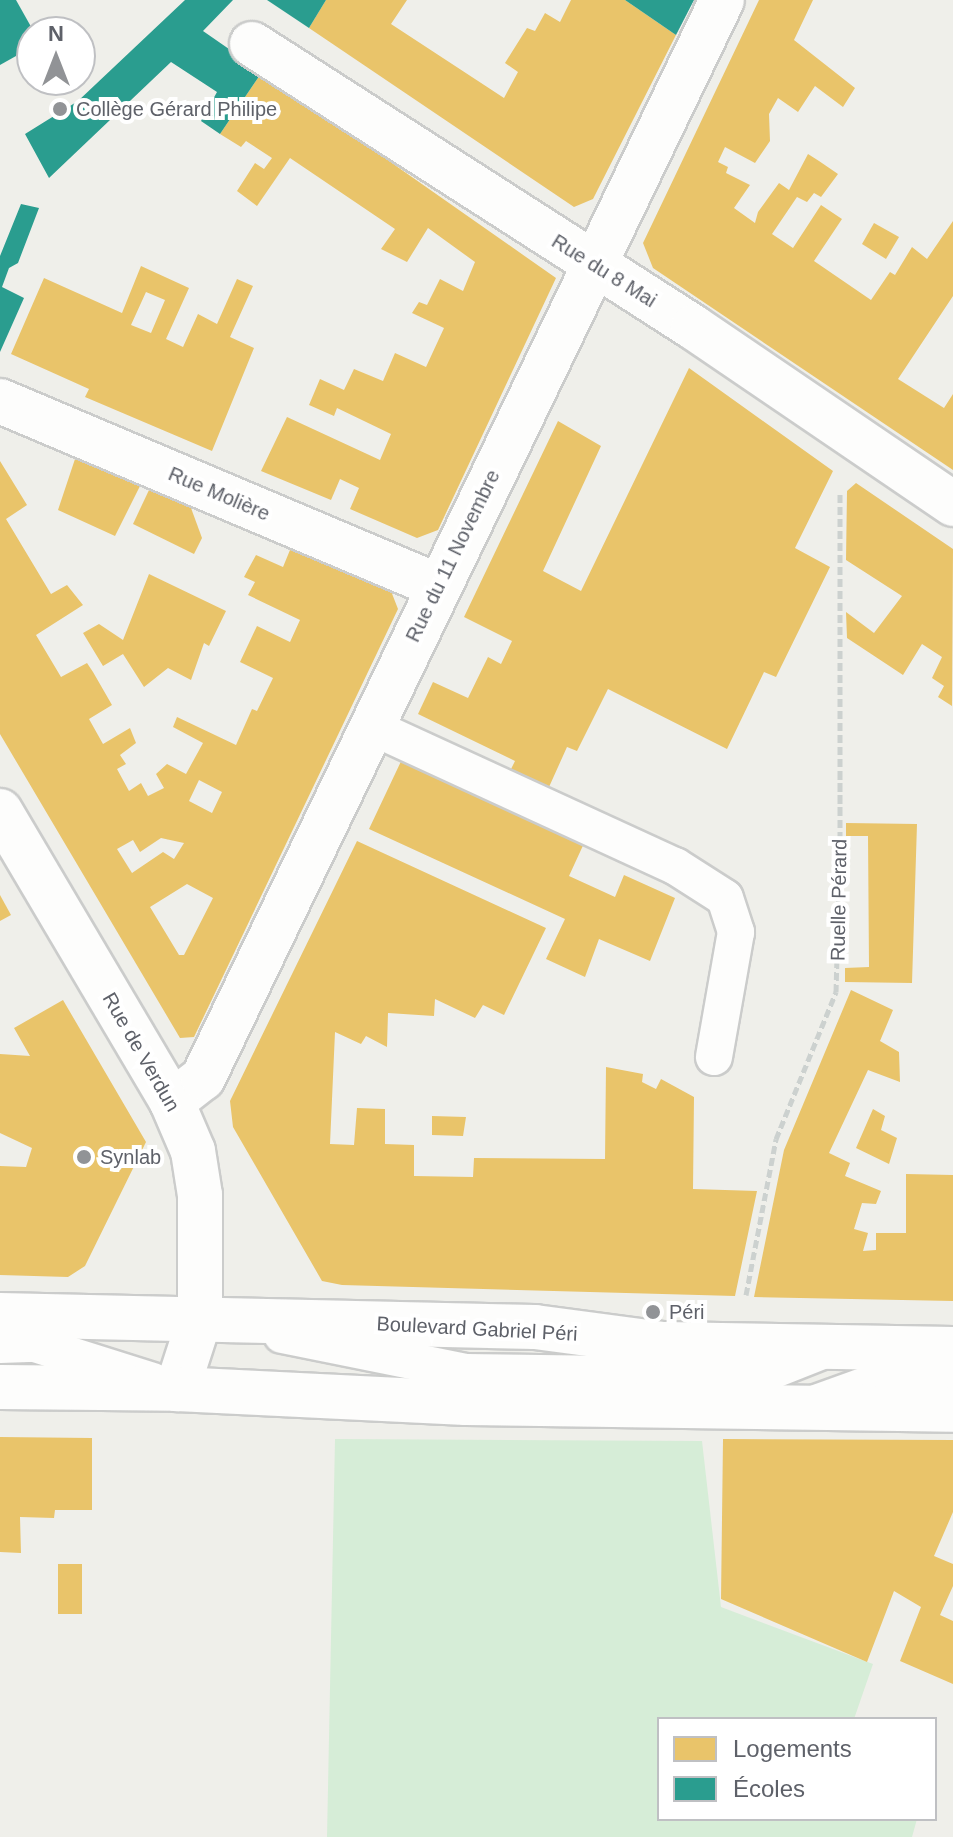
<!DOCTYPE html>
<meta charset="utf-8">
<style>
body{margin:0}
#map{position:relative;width:953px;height:1837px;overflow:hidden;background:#efefea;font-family:Arial,sans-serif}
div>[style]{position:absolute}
.green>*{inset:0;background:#d6edd7}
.homes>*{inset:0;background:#e9c46a}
.schools>*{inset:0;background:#2a9d8f}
.path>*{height:5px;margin-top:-2.5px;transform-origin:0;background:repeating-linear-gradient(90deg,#ccd1cf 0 8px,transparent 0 12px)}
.roads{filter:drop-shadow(2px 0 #cbcccb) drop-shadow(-2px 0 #cbcccb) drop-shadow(0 2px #cbcccb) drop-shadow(0 -2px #cbcccb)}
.service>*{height:36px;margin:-18px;padding:0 18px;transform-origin:18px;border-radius:18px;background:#fdfdfc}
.minor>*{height:44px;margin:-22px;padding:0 22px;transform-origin:22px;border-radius:22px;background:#fdfdfc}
.secondary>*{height:44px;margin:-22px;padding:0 22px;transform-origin:22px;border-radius:22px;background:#fdfdfc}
.dots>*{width:22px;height:22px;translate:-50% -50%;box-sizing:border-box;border:4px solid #fff;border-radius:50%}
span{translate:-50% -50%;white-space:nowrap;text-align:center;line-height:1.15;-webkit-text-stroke:8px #fff;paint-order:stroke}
.poi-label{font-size:20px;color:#5e6169}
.left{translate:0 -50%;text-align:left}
.street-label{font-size:20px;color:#5e6169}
.legend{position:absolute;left:657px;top:1717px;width:280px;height:104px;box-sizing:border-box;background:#fff;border:2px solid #bfc0c3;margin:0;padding:10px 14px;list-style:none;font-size:24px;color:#5e6169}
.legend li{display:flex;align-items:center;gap:16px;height:40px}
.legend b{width:40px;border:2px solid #bfc0c3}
.north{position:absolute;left:16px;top:16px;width:80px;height:80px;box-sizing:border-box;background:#fff;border:2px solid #bfc0c3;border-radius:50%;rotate:0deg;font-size:22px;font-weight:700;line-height:32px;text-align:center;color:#5e6169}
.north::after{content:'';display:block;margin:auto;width:28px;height:36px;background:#919396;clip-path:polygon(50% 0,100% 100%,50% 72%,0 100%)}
</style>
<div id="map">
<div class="green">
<div style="clip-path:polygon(335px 1439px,702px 1441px,721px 1607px,873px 1664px,854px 1719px,659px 1719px,659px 1819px,917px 1819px,912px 1837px,327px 1837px)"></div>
</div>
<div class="homes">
<div style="clip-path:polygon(326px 0,407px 0,391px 24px,504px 98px,518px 72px,505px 63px,527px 28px,535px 31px,545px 13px,560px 22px,571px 0,625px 0,676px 35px,593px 199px,574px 207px,309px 28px)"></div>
<div style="clip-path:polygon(759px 0,813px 0,794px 40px,855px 88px,843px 107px,815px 86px,798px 112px,778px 98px,769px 114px,770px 141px,755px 163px,725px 147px,718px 162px,728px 167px,726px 173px,750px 185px,734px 208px,755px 223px,758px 212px,779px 183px,789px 190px,808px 154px,819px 161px,838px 174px,821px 197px,814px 193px,807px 202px,797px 197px,772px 234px,793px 248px,821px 205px,842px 219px,814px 261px,871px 300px,890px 272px,895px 275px,912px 247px,927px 259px,953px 221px,953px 296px,898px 379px,944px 408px,953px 394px,953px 470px,653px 268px,643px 243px)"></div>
<div style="clip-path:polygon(262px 72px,556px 278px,438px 530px,417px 538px,350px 509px,359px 488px,340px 479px,331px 500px,261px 471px,287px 417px,380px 460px,391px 434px,337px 408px,334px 416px,309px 405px,320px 379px,344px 390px,354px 369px,383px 381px,395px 353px,426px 367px,444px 328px,412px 313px,419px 302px,427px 305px,440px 279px,463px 291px,475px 262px,428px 228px,407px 262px,381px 249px,395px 229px,290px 158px,257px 206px,237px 191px,255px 163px,264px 169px,272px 158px,246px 141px,241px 147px,220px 134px)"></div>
<div style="clip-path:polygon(874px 223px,899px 237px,886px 259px,862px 244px)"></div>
<div style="clip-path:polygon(evenodd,141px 266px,189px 288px,166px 339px,183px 347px,198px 314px,217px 324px,237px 279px,253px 286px,230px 337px,254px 348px,212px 451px,85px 397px,89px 389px,11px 354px,44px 278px,122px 313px,141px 266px,146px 292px,165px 300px,151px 333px,131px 325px,146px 292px)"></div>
<div style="clip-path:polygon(689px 368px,833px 471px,795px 548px,830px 567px,776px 677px,764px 672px,727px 749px,608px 689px,577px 751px,567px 747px,549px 787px,511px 769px,515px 761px,418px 714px,433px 682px,468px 698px,488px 657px,501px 664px,512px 641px,464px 617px,558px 421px,601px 446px,543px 571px,581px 591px)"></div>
<div style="clip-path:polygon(75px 459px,140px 486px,115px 536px,58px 510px)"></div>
<div style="clip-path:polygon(evenodd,0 461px,27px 505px,6px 519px,51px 594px,67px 585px,83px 605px,36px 635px,61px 677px,87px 663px,93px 672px,112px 705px,89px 719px,103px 744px,130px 728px,136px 743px,120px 755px,126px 764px,117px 769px,129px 791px,141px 783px,148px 796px,164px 788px,156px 774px,167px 764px,186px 774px,203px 743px,173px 727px,177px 717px,236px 745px,252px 709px,257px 711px,273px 678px,240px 662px,257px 626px,290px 642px,300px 620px,248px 595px,255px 582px,244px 577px,256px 555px,283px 567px,290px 550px,391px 591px,398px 609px,194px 1037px,180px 1038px,0 734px,0 461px,199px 780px,222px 792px,212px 813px,189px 801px,199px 780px,0 461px,161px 838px,184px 843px,174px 859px,163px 852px,132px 873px,117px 849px,133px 840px,140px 852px,161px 838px,0 461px,187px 884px,213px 898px,184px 955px,179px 955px,150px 907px,187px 884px)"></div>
<div style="clip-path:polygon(856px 483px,953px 549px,952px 706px,938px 697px,944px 686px,932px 678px,942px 657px,922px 644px,903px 675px,847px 638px,846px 612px,874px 633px,902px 596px,846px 560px,847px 491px)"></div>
<div style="clip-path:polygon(149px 490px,191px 508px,202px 538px,194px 554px,133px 524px)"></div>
<div style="clip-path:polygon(149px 574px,226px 611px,209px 646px,204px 643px,191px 680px,168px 668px,144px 687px,123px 654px,103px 666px,83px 633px,99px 624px,123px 640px)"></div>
<div style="clip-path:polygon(404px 755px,586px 839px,569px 876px,615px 897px,624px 875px,675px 898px,650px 961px,599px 939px,585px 977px,546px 959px,565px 919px,369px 829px)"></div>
<div style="clip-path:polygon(846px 823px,917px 824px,912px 983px,845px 982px,845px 968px,869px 967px,868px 836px,846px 836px)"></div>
<div style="clip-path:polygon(357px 841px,546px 928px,504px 1015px,483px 1005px,475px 1018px,435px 999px,434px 1016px,388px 1013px,387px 1047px,366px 1036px,361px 1044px,335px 1032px,330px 1144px,354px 1145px,357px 1108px,385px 1109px,385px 1144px,414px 1145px,414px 1176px,473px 1177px,474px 1158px,605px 1159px,606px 1067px,643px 1074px,642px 1082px,656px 1089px,661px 1079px,694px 1097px,693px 1189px,757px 1191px,735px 1296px,342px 1285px,322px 1281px,233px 1127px,230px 1101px)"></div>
<div style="clip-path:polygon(0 895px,11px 915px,0 921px)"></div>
<div style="clip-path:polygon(851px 990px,893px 1010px,880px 1041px,899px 1052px,900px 1082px,868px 1070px,829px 1153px,850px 1163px,845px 1176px,881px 1191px,876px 1204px,862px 1203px,854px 1229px,868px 1233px,863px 1251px,876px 1250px,876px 1233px,906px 1233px,906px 1174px,953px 1175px,953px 1301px,754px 1297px,784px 1150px)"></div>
<div style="clip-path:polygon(63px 1000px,146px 1142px,85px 1266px,68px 1277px,0 1275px,0 1166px,26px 1167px,32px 1148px,0 1133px,0 1054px,30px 1056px,14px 1028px)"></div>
<div style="clip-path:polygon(873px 1109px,885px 1116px,881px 1130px,897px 1138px,889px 1164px,856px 1148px)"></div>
<div style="clip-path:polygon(432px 1116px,466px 1117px,463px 1136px,432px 1135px)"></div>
<div style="clip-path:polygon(0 1437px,92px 1438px,92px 1510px,55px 1510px,54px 1518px,20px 1517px,21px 1553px,0 1552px)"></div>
<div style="clip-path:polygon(723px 1439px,953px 1440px,953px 1512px,934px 1556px,953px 1564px,953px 1586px,940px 1615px,953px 1621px,953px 1684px,900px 1661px,921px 1607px,894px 1591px,867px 1662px,721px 1599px)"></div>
<div style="clip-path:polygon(58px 1564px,82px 1564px,82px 1614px,58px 1614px)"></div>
</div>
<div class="schools">
<div style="clip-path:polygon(0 0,16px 0,34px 32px,32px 47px,0 65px)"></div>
<div style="clip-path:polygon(185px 0,233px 0,203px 31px,262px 72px,220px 134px,201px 121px,217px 92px,171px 62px,49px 178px,25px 134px,78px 101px)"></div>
<div style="clip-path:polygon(267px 0,326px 0,309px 28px)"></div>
<div style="clip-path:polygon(625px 0,694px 0,676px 35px)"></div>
<div style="clip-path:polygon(21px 204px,39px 208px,18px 263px,9px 268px,2px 287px,24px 298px,0 352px,0 256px)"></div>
</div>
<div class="path">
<div style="left:746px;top:1295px;width:159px;rotate:-79.1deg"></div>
<div style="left:776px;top:1139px;width:159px;rotate:-67.8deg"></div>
<div style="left:836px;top:992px;width:141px;rotate:-88.4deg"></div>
<div style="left:840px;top:851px;width:360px;rotate:-90deg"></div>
</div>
<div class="roads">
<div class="service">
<div style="left:370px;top:726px;width:336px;rotate:24.7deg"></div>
<div style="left:675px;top:866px;width:59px;rotate:32.6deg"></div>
<div style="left:725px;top:898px;width:36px;rotate:72deg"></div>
<div style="left:736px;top:932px;width:127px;rotate:100deg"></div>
<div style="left:282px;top:1335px;width:188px;rotate:11.4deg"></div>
<div style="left:466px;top:1372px;width:293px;rotate:0.8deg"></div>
<div style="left:759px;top:1376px;width:68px;rotate:-21.6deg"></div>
<div style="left:0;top:1345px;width:35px;rotate:-2deg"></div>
<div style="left:35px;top:1344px;width:124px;rotate:17.4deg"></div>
<div style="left:816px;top:1403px;width:68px;rotate:-19.8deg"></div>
<div style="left:880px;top:1380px;width:73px;rotate:0.8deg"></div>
</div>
<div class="minor">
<div style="left:252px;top:44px;width:524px;rotate:32.69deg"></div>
<div style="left:693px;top:327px;width:315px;rotate:34.2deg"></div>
<div style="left:0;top:401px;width:475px;rotate:22.9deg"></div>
<div style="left:0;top:811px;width:338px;rotate:59.4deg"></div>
<div style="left:172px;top:1102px;width:53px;rotate:66.8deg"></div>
<div style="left:193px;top:1151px;width:45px;rotate:81deg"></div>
<div style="left:200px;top:1195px;width:123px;rotate:90deg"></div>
<div style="left:200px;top:1318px;width:75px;rotate:107.9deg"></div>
<div style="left:172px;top:1102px;width:39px;rotate:-38deg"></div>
<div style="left:203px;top:1078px;width:1196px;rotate:-64.29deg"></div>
</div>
<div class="secondary">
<div style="left:0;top:1315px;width:535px;rotate:1.28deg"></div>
<div style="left:535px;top:1327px;width:129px;rotate:7.6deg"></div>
<div style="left:663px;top:1344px;width:290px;rotate:1deg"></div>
<div style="left:0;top:1387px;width:177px;rotate:0.6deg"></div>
<div style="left:177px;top:1389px;width:289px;rotate:2.8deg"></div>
<div style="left:466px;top:1403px;width:487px;rotate:0.8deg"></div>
</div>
</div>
<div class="dots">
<div style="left:60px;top:109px;background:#919396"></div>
<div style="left:84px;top:1157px;background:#919396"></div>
<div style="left:653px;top:1312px;background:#919396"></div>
</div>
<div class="poi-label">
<span class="left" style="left:76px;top:109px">Collège Gérard Philipe</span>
<span class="left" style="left:100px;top:1157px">Synlab</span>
<span class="left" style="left:669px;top:1312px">Péri</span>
</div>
<div class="street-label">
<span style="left:604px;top:271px;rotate:32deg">Rue du 8 Mai</span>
<span style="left:219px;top:494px;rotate:23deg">Rue Molière</span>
<span style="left:453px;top:556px;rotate:-64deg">Rue du 11 Novembre</span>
<span style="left:839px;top:900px;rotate:-89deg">Ruelle Pérard</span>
<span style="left:141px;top:1052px;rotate:60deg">Rue de Verdun</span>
<span style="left:477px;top:1329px;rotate:3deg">Boulevard Gabriel Péri</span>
</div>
<ul class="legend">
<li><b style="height:22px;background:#e9c46a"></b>Logements</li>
<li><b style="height:22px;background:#2a9d8f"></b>Écoles</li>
</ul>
<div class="north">N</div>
</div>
